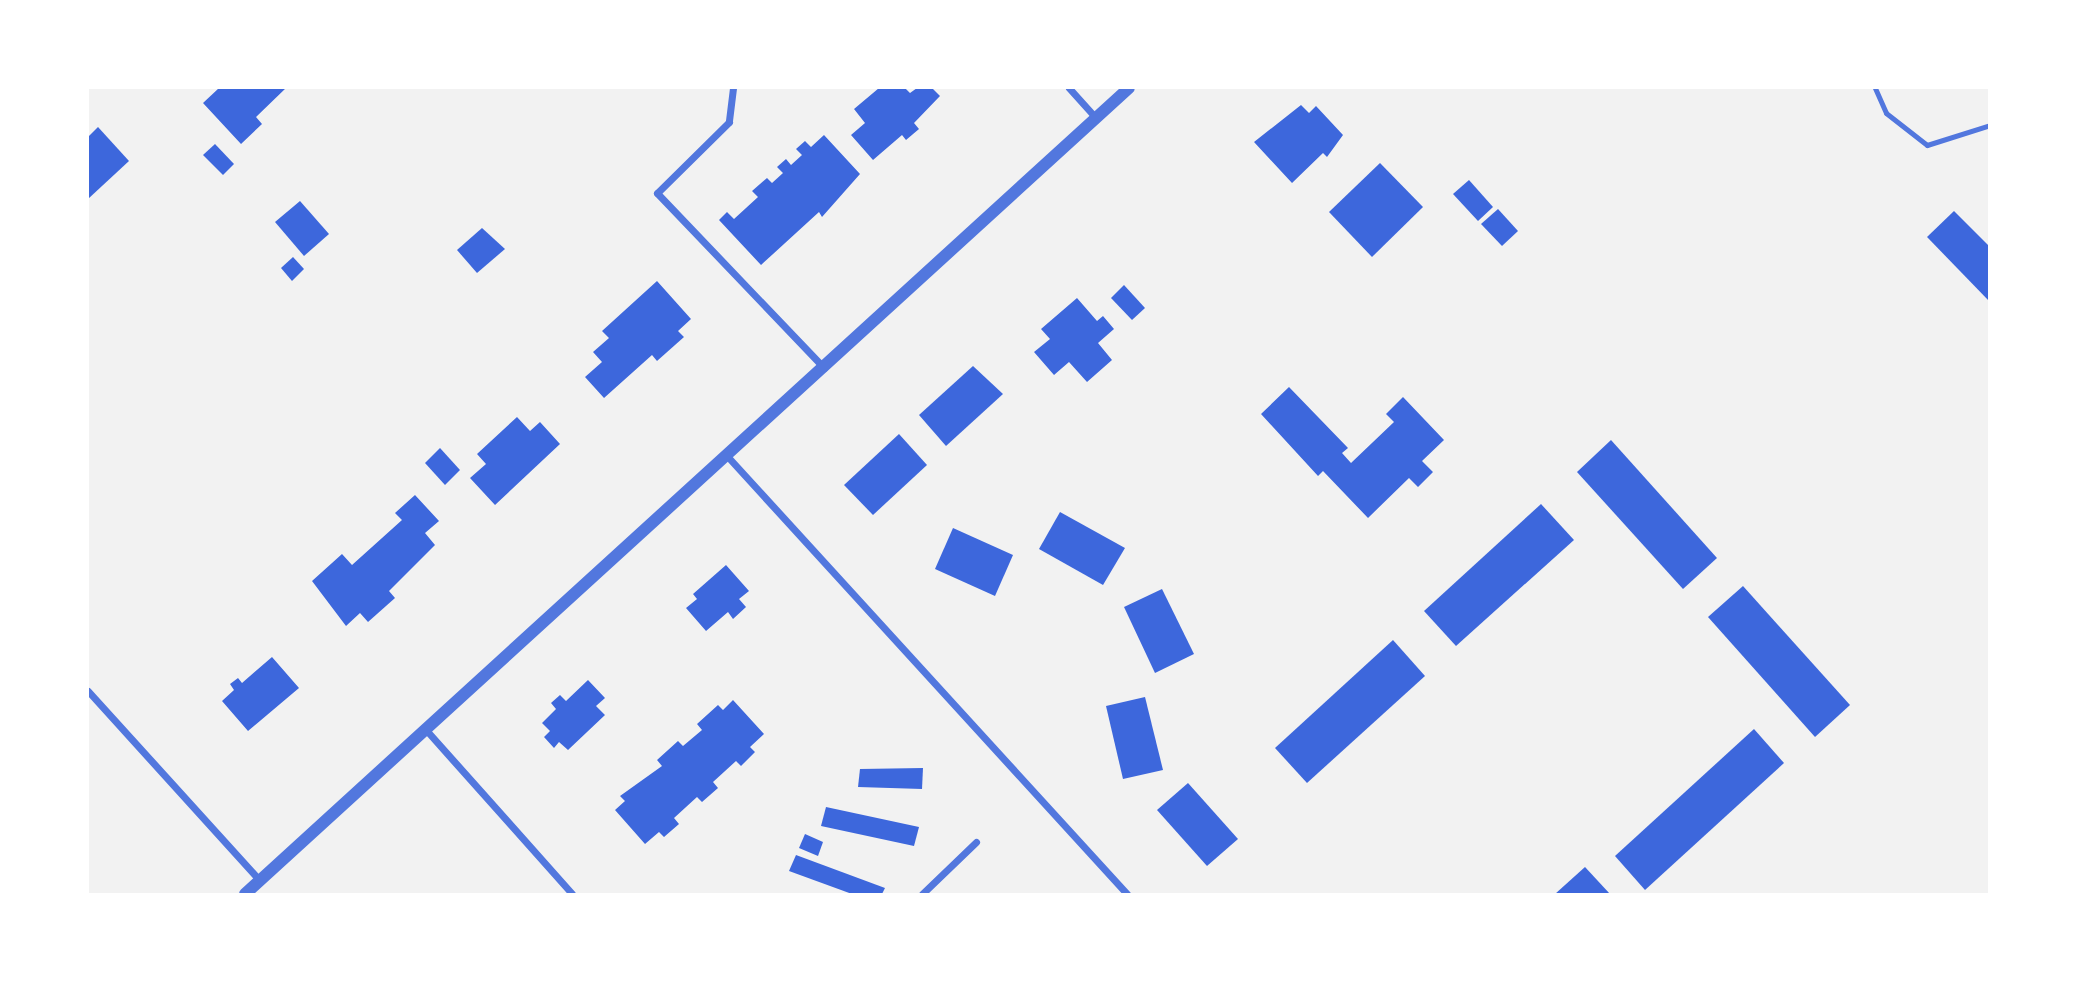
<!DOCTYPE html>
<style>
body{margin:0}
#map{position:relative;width:2077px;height:982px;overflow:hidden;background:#f2f2f2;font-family:"Titillium Web",sans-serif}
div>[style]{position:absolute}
.building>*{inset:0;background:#3d67dc}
.service>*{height:5px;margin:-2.5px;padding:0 2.5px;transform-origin:2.5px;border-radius:2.5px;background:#5277de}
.minor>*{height:7px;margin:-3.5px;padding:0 3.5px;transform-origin:3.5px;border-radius:3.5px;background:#5277de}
.tertiary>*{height:12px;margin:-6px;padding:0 6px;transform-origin:6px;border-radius:6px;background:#5277de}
span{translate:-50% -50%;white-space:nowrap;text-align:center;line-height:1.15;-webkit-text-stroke:5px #fff;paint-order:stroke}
.frame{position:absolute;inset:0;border:89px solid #fff;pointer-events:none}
</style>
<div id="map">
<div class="building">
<div style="clip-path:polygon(219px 88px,286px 88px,256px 117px,262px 124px,241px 144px,203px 103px)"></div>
<div style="clip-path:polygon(879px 88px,905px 88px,910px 93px,917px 88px,932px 88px,940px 96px,914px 123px,919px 129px,906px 140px,902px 135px,873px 160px,851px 135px,865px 123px,854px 109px)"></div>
<div style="clip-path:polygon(1301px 105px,1309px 113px,1316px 106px,1343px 135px,1327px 157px,1323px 153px,1292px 183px,1254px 142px)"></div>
<div style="clip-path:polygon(98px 127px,129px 161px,88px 199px,88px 137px)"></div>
<div style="clip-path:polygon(824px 135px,860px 174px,822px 217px,819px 212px,761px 265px,719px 220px,727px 212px,734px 219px,758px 197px,752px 191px,767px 178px,772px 183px,783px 173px,777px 167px,786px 159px,791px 165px,802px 155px,796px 149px,805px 141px,811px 147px)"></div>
<div style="clip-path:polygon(215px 144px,234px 164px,223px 175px,203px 155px)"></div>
<div style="clip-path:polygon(1380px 163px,1423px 207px,1372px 257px,1329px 212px)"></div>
<div style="clip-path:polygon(1469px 180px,1493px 207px,1478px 221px,1453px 194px)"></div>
<div style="clip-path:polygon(300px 201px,329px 234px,304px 256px,275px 222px)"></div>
<div style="clip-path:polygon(1498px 209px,1518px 231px,1502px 246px,1481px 224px)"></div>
<div style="clip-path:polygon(1954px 211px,1990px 247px,1990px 302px,1927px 237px)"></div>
<div style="clip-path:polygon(482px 228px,505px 249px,477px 273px,457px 250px)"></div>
<div style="clip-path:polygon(293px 257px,304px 269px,292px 281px,281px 268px)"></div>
<div style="clip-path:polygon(657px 281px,691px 319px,678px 331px,684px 337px,657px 361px,652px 355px,604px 398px,585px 377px,602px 362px,593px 352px,609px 338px,602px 331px)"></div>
<div style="clip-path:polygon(1124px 285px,1145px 308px,1132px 320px,1111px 298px)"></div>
<div style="clip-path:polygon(1077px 298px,1097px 321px,1103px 316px,1114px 329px,1098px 343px,1112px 360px,1087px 382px,1069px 362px,1054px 375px,1034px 352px,1050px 339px,1041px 329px)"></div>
<div style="clip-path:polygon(973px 366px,1003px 394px,946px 446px,919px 415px)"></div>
<div style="clip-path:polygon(1289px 387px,1348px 448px,1342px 453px,1351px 463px,1394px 422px,1386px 414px,1403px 397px,1444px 440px,1422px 461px,1433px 472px,1418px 487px,1409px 478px,1368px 518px,1323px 471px,1318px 476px,1261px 414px)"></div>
<div style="clip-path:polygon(517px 417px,530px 431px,540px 422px,560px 444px,495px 505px,470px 478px,486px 464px,477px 454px)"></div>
<div style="clip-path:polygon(899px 434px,927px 465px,873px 515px,844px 485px)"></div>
<div style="clip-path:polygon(1611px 440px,1717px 558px,1683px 589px,1577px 472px)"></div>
<div style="clip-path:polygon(440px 448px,460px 470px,445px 485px,425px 463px)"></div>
<div style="clip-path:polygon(415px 495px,439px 521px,425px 533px,435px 545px,389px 591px,395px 598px,368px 622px,360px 613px,346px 626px,312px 581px,342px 554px,352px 565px,402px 520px,395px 513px)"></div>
<div style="clip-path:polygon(1541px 504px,1574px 540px,1456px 646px,1424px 611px)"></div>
<div style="clip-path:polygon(1060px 512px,1125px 548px,1103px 585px,1039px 549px)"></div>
<div style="clip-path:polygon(953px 528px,1013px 555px,995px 596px,935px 569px)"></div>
<div style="clip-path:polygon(726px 565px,749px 591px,739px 599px,746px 607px,733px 619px,728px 612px,706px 631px,686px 608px,697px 599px,693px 594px)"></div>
<div style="clip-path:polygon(1743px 586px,1850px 705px,1815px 737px,1708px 617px)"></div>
<div style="clip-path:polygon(1162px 589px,1194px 654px,1155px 673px,1124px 607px)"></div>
<div style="clip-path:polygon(1393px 640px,1425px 676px,1307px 783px,1275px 748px)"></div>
<div style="clip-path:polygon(272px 657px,299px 688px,248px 731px,222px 701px,234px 690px,230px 684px,238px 678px,242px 683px)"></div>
<div style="clip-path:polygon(588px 680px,605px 698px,596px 706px,605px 715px,568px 750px,559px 742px,554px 748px,544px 737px,550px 731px,542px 723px,556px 709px,551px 703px,560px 695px,566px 701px)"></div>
<div style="clip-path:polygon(1145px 697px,1163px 770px,1123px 779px,1106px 706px)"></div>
<div style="clip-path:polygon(733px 700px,764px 734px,750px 747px,755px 752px,741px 766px,736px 761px,713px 782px,718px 788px,702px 802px,697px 797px,674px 818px,679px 824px,664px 837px,659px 832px,645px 844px,615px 810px,625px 801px,620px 796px,662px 766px,657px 760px,678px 741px,683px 746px,702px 730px,697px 724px,718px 705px,723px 710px)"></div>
<div style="clip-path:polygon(1754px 729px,1784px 763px,1645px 890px,1615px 856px)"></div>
<div style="clip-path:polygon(923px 768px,922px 789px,858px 787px,860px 769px)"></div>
<div style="clip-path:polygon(1188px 783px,1238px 839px,1207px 866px,1157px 810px)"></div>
<div style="clip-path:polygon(826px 807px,919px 827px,914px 846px,821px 826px)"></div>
<div style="clip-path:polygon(805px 834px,823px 842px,818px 856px,799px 848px)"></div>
<div style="clip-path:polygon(796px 855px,885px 888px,882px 894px,852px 894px,789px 871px)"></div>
<div style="clip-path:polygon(1585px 867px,1610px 894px,1555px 894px)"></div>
</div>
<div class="service">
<div style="left:1875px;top:88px;width:27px;rotate:66deg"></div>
<div style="left:1886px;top:113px;width:52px;rotate:38deg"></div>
<div style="left:1927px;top:145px;width:66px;rotate:-17.6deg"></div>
</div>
<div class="minor">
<div style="left:733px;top:88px;width:34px;rotate:97deg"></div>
<div style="left:729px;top:122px;width:101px;rotate:135.4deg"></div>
<div style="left:657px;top:193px;width:242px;rotate:46.3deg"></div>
<div style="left:1069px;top:88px;width:40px;rotate:48deg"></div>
<div style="left:728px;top:457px;width:592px;rotate:47.6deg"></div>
<div style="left:88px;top:691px;width:256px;rotate:47.8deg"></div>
<div style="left:427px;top:731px;width:218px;rotate:48.3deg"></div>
<div style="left:922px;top:894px;width:75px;rotate:-43.9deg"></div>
</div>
<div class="tertiary">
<div style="left:245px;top:894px;width:1196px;rotate:-42.36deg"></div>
</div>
<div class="frame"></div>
</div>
